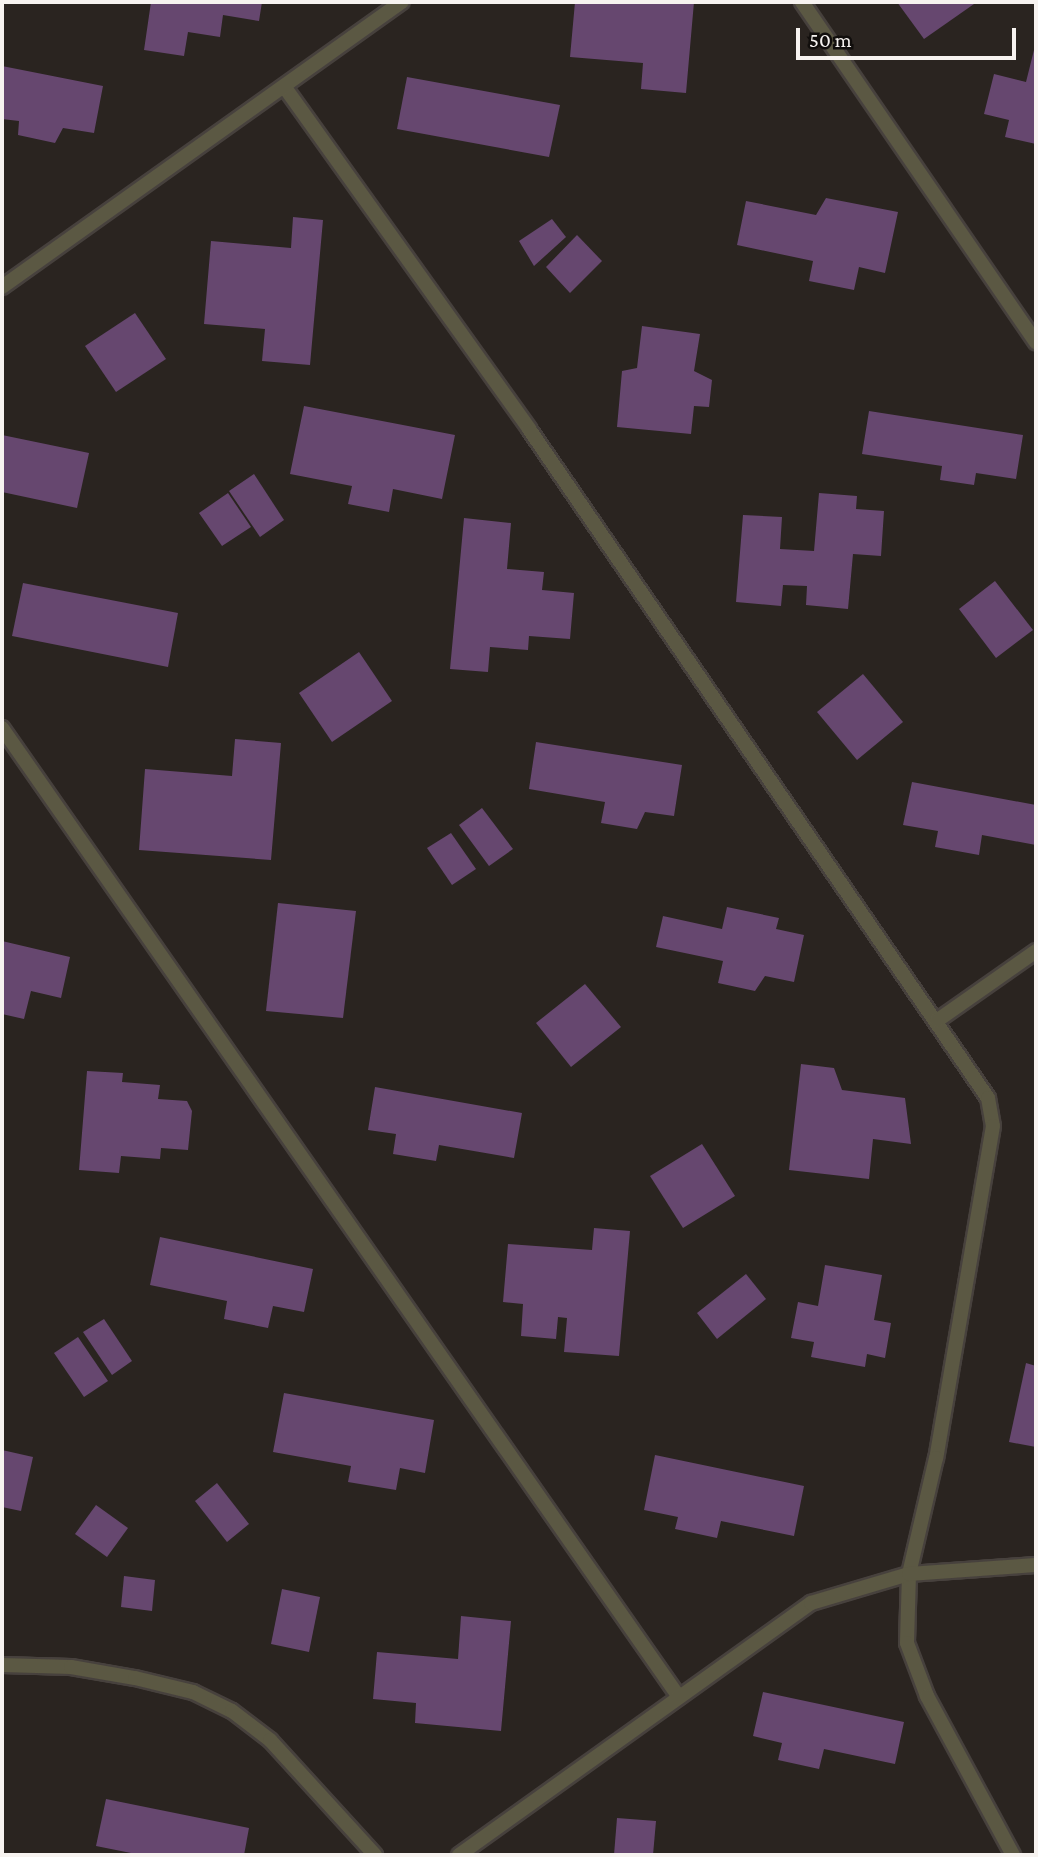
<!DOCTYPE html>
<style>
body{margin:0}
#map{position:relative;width:1038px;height:1857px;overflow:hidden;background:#2a2420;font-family:"Crimson Pro",serif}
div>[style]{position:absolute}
.building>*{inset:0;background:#66476f}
.roads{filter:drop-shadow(2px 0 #47413d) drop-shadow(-2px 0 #47413d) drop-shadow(0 2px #47413d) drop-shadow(0 -2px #47413d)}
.lane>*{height:14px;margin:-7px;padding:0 7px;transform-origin:7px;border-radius:7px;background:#5b5843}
span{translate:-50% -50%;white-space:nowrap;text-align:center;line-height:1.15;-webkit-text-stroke:5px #110e0c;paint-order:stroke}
.frame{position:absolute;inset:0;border:4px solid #f7f3f0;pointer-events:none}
.scale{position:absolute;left:796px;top:28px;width:220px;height:32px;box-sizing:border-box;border:4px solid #f7f3f0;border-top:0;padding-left:9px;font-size:21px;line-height:24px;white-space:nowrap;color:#f7f3f0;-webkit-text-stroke:5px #110e0c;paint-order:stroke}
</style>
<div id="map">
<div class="building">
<div style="clip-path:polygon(151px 2px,262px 2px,259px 21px,223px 15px,220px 37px,188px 32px,184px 56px,144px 50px)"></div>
<div style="clip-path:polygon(575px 2px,694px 2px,686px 93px,641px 89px,643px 63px,570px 57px)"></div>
<div style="clip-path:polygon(897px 2px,972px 2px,974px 4px,924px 39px)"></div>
<div style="clip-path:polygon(1035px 46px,1036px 46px,1036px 144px,1005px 137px,1009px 120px,984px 114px,994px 74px,1026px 82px)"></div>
<div style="clip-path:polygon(2px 66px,103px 86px,94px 133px,63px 128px,55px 143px,18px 135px,19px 121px,2px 119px)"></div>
<div style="clip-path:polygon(407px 77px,560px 105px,549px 157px,397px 129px)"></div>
<div style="clip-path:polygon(826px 198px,898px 212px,885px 273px,859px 267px,854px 290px,809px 281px,813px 261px,737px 245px,746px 201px,816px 215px)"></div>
<div style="clip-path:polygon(293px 217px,323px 220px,310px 365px,262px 361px,265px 329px,204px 324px,211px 241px,291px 248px)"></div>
<div style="clip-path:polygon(552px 219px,566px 237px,534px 266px,519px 241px)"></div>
<div style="clip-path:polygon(577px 235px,602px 261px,570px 293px,546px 267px)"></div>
<div style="clip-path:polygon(135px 313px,166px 359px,116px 392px,85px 346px)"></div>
<div style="clip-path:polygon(642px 326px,700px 334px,694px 371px,712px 380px,709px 407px,694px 406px,691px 434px,617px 427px,622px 371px,637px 368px)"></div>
<div style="clip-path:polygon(304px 406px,455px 435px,442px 499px,393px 489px,389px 512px,348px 504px,352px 486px,290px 474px)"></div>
<div style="clip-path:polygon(869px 411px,1023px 435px,1016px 479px,976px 473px,974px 485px,940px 480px,942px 466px,862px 454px)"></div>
<div style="clip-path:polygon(2px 435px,89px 453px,77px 508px,2px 492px)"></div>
<div style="clip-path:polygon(254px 474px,284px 520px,260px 537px,229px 491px)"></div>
<div style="clip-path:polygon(228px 493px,251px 527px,222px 546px,199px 513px)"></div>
<div style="clip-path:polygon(819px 493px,857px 496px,856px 509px,884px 511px,881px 556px,853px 554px,848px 609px,806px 605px,807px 586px,783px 585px,781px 606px,736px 602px,743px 515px,782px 517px,780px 549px,814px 551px)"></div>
<div style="clip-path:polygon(464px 518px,511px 523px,507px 569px,544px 572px,542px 590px,574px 593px,570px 639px,529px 636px,528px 650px,490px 647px,488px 672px,450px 669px)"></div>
<div style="clip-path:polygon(995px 581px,1033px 630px,996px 658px,959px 609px)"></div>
<div style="clip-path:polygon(23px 583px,178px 613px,168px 667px,12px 636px)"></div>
<div style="clip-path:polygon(359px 652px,392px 701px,332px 742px,299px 693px)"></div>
<div style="clip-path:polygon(863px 674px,903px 722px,857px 760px,817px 712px)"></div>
<div style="clip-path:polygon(235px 739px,281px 743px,271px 860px,139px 850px,145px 769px,232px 776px)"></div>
<div style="clip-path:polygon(536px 742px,682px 765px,674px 816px,645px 812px,637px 829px,601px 823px,605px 802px,529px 789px)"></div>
<div style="clip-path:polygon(912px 782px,1036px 805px,1036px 845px,982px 835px,979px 855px,935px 847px,938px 831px,903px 825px)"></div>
<div style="clip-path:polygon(482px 808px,513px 849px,489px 866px,459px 825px)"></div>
<div style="clip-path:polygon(451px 833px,476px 869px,452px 885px,427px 848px)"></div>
<div style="clip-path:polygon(278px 903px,356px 911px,343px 1018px,266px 1011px)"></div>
<div style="clip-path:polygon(727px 907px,779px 918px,776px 929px,804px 935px,794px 982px,765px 976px,755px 991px,718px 983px,723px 961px,656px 947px,663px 916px,722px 929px)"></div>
<div style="clip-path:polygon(2px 941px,70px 957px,61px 998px,31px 991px,24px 1019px,2px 1014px)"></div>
<div style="clip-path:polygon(585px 984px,621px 1027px,571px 1067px,536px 1023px)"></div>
<div style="clip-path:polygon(801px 1064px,834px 1068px,842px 1090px,905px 1098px,911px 1144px,873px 1139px,869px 1179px,789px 1170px)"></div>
<div style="clip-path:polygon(87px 1071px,123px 1073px,122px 1082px,160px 1085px,158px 1099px,187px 1101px,192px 1111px,188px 1150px,161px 1148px,160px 1159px,121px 1156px,119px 1173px,79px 1170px)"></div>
<div style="clip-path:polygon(375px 1087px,522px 1113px,514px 1158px,439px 1145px,436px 1161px,393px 1154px,396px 1134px,368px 1130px)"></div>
<div style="clip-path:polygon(702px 1144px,735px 1196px,683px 1228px,650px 1176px)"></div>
<div style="clip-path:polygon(594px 1228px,630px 1231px,619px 1356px,564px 1352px,567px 1318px,558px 1317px,556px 1339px,521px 1336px,523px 1304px,503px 1302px,508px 1244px,592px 1250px)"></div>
<div style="clip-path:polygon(160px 1237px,313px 1269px,304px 1312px,273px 1306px,268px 1328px,224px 1319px,227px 1301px,150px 1285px)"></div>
<div style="clip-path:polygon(825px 1265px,882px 1275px,874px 1320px,891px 1323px,885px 1358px,867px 1354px,865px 1367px,811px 1357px,814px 1342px,791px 1338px,798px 1302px,818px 1306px)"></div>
<div style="clip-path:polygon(746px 1274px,766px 1299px,717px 1339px,697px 1313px)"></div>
<div style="clip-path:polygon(104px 1319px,132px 1361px,112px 1375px,83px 1332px)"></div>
<div style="clip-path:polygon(78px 1337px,108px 1381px,84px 1397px,54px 1353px)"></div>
<div style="clip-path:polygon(1026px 1363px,1036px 1366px,1036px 1447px,1009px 1442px)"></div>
<div style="clip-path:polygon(284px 1393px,434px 1420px,425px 1473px,400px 1468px,396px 1490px,348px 1482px,351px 1466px,273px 1452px)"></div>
<div style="clip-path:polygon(2px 1450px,33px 1457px,21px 1511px,2px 1507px)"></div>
<div style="clip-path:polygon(655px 1455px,804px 1486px,794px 1536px,721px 1521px,717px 1538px,675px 1529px,678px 1517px,644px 1510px)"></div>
<div style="clip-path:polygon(217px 1483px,249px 1524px,227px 1542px,195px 1501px)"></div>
<div style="clip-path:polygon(96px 1505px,128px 1528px,107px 1557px,75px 1534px)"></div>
<div style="clip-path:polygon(124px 1576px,155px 1580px,152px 1611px,121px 1607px)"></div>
<div style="clip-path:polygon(282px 1589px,320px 1597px,309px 1652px,271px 1644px)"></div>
<div style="clip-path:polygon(461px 1616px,511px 1621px,501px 1731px,415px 1723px,416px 1703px,373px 1699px,377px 1652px,458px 1659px)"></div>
<div style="clip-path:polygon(763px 1692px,904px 1722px,895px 1764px,824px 1749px,819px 1769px,778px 1760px,782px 1743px,753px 1736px)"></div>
<div style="clip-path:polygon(106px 1799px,249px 1828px,244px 1855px,141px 1855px,96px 1846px)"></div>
<div style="clip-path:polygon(617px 1818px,656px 1821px,653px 1855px,614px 1855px)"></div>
</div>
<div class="roads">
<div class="lane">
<div style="left:802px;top:2px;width:413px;rotate:55.5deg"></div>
<div style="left:286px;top:89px;width:418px;rotate:54.4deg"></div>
<div style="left:529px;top:429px;width:811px;rotate:55.55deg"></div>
<div style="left:988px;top:1098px;width:28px;rotate:80deg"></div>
<div style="left:993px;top:1126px;width:337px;rotate:99.7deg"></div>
<div style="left:936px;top:1458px;width:119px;rotate:103.1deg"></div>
<div style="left:909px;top:1574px;width:69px;rotate:91.7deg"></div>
<div style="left:907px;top:1643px;width:57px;rotate:69.3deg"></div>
<div style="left:927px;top:1696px;width:181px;rotate:61.6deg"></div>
<div style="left:2px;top:287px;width:491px;rotate:-35.5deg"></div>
<div style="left:2px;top:728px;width:1182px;rotate:55.06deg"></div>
<div style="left:938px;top:1020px;width:120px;rotate:-35.1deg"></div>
<div style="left:2px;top:1665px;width:69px;rotate:1.7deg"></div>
<div style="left:71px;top:1667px;width:65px;rotate:9.8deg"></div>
<div style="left:135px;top:1678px;width:60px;rotate:13.6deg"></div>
<div style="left:193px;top:1692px;width:43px;rotate:26deg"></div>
<div style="left:232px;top:1711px;width:48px;rotate:37.3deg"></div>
<div style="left:270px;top:1740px;width:156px;rotate:47.6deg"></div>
<div style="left:459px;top:1855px;width:433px;rotate:-35.6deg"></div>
<div style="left:811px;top:1603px;width:102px;rotate:-16.5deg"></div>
<div style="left:909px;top:1574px;width:127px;rotate:-4.1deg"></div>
</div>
</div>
<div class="frame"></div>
<div class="scale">50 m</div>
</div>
